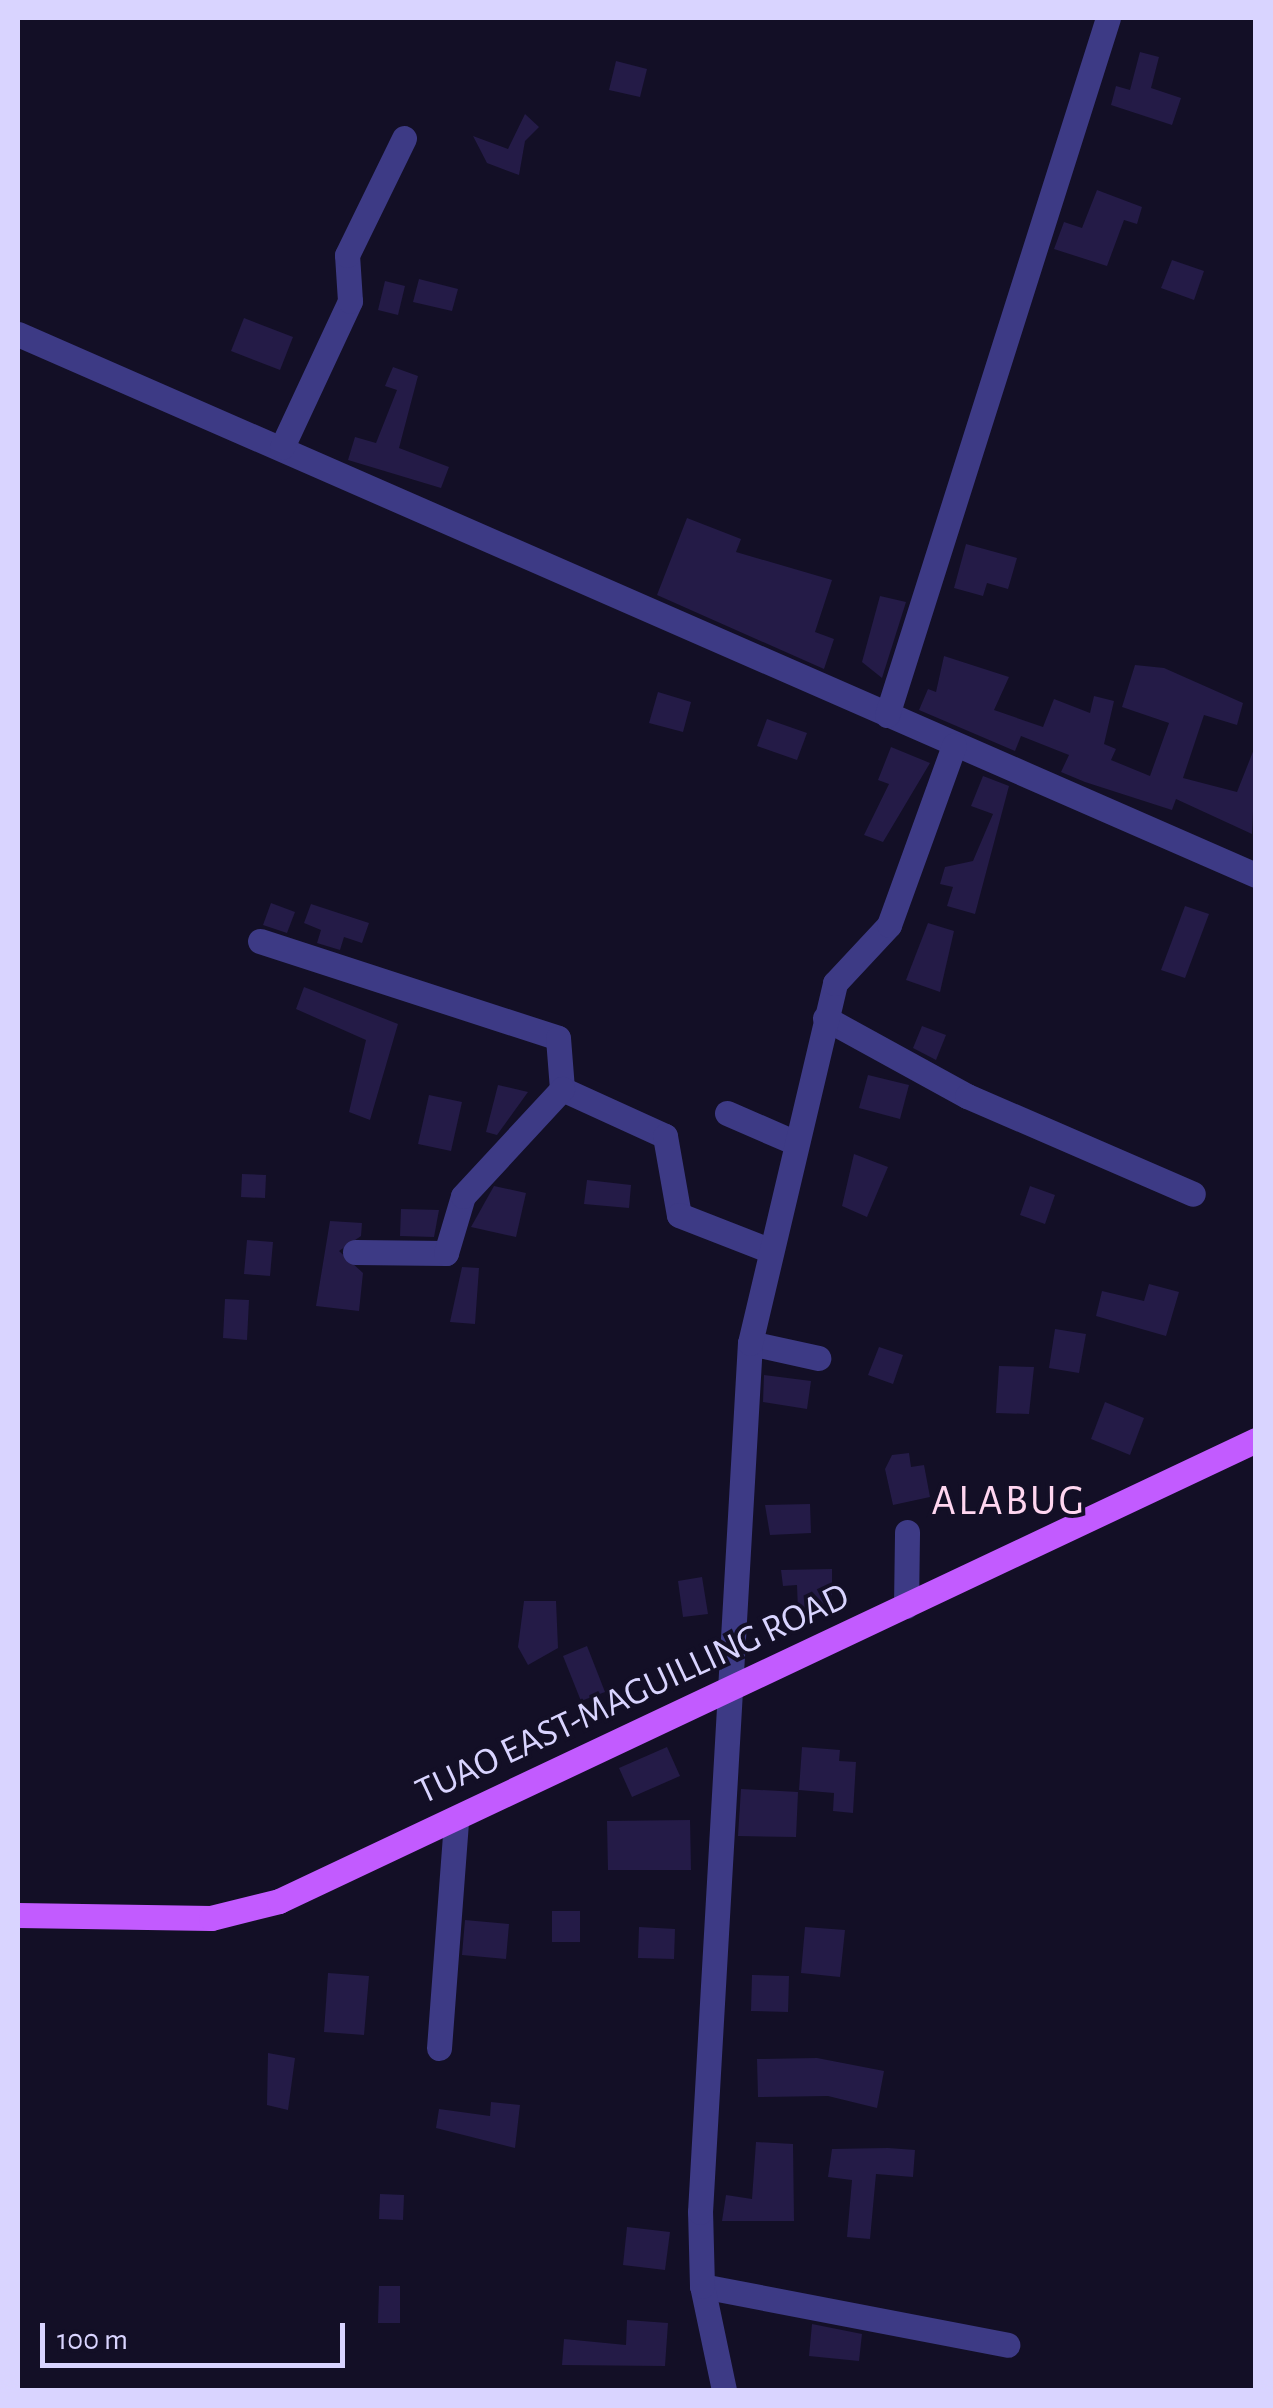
<!DOCTYPE html>
<style>
body{margin:0}
#map{position:relative;width:1273px;height:2408px;overflow:hidden;background:#130f26;font-family:"Alegreya Sans",sans-serif}
div>[style]{position:absolute}
.building>*{inset:0;background:#241b47}
.minor>*{height:25px;margin:-12.5px;padding:0 12.5px;transform-origin:12.5px;border-radius:12.5px;background:#3d3a85}
.major>*{height:25px;margin:-12.5px;padding:0 12.5px;transform-origin:12.5px;border-radius:12.5px;background:#c25bff}
span{translate:-50% -50%;white-space:nowrap;text-align:center;line-height:1.15;-webkit-text-stroke:8px #130f26;paint-order:stroke}
.street-label{font-size:38px;color:#d9d4ff}
.quarter-label{font-size:42px;color:#ffd6f0;letter-spacing:2.5px}
.frame{position:absolute;inset:0;border:20px solid #d9d4ff;pointer-events:none}
.scale{position:absolute;left:40px;top:2323px;width:305px;height:45px;box-sizing:border-box;border:5px solid #d9d4ff;border-top:0;padding-left:12px;font-size:30px;line-height:35px;white-space:nowrap;color:#d9d4ff;-webkit-text-stroke:8px #130f26;paint-order:stroke}
</style>
<div id="map">
<div class="building">
<div style="clip-path:polygon(1140px 52px,1159px 57px,1151px 88px,1181px 98px,1172px 125px,1111px 105px,1116px 86px,1130px 90px)"></div>
<div style="clip-path:polygon(616px 61px,647px 69px,640px 97px,609px 90px)"></div>
<div style="clip-path:polygon(525px 114px,539px 127px,525px 141px,519px 175px,487px 163px,473px 136px,508px 149px)"></div>
<div style="clip-path:polygon(1097px 190px,1142px 207px,1137px 224px,1124px 220px,1107px 266px,1054px 249px,1064px 222px,1082px 228px)"></div>
<div style="clip-path:polygon(1172px 260px,1204px 271px,1194px 300px,1161px 288px)"></div>
<div style="clip-path:polygon(419px 279px,458px 289px,452px 311px,413px 302px)"></div>
<div style="clip-path:polygon(385px 281px,405px 286px,398px 315px,378px 310px)"></div>
<div style="clip-path:polygon(244px 318px,293px 337px,280px 370px,231px 351px)"></div>
<div style="clip-path:polygon(393px 367px,418px 376px,399px 448px,449px 467px,441px 488px,348px 460px,355px 437px,376px 443px,397px 390px,385px 386px)"></div>
<div style="clip-path:polygon(687px 518px,741px 539px,736px 552px,832px 580px,815px 632px,834px 639px,824px 669px,657px 595px)"></div>
<div style="clip-path:polygon(966px 544px,1017px 558px,1008px 589px,987px 583px,983px 596px,954px 588px)"></div>
<div style="clip-path:polygon(880px 596px,906px 602px,882px 678px,862px 662px)"></div>
<div style="clip-path:polygon(944px 656px,1009px 677px,994px 710px,1043px 727px,1054px 699px,1090px 713px,1094px 696px,1114px 701px,1104px 744px,1116px 749px,1111px 760px,1150px 776px,1169px 723px,1122px 707px,1135px 665px,1164px 668px,1243px 703px,1237px 725px,1204px 715px,1183px 778px,1237px 792px,1256px 744px,1252px 834px,1176px 799px,1172px 810px,1085px 782px,1061px 772px,1069px 755px,1021px 736px,1015px 751px,919px 710px,928px 689px,936px 692px)"></div>
<div style="clip-path:polygon(658px 692px,691px 702px,683px 732px,649px 723px)"></div>
<div style="clip-path:polygon(767px 719px,807px 733px,797px 760px,757px 746px)"></div>
<div style="clip-path:polygon(891px 747px,930px 763px,883px 842px,864px 835px,889px 784px,878px 780px)"></div>
<div style="clip-path:polygon(983px 776px,1009px 786px,975px 914px,947px 906px,953px 887px,940px 884px,945px 867px,973px 861px,993px 814px,971px 806px)"></div>
<div style="clip-path:polygon(271px 903px,295px 912px,287px 933px,263px 925px)"></div>
<div style="clip-path:polygon(311px 904px,369px 923px,362px 943px,344px 937px,340px 950px,317px 943px,321px 930px,304px 923px)"></div>
<div style="clip-path:polygon(1185px 906px,1209px 914px,1185px 978px,1161px 970px)"></div>
<div style="clip-path:polygon(928px 923px,954px 931px,940px 992px,906px 980px)"></div>
<div style="clip-path:polygon(304px 987px,398px 1024px,370px 1120px,349px 1112px,366px 1040px,296px 1009px)"></div>
<div style="clip-path:polygon(922px 1026px,946px 1035px,936px 1060px,913px 1048px)"></div>
<div style="clip-path:polygon(868px 1075px,909px 1085px,900px 1119px,859px 1108px)"></div>
<div style="clip-path:polygon(498px 1085px,528px 1092px,497px 1135px,486px 1132px)"></div>
<div style="clip-path:polygon(429px 1095px,462px 1102px,451px 1151px,418px 1144px)"></div>
<div style="clip-path:polygon(854px 1154px,888px 1167px,867px 1217px,842px 1206px)"></div>
<div style="clip-path:polygon(242px 1174px,266px 1175px,265px 1198px,241px 1197px)"></div>
<div style="clip-path:polygon(587px 1180px,631px 1185px,629px 1208px,584px 1204px)"></div>
<div style="clip-path:polygon(494px 1186px,526px 1193px,516px 1237px,471px 1227px)"></div>
<div style="clip-path:polygon(1030px 1186px,1055px 1195px,1045px 1224px,1020px 1215px)"></div>
<div style="clip-path:polygon(401px 1209px,439px 1210px,434px 1237px,400px 1236px)"></div>
<div style="clip-path:polygon(330px 1221px,362px 1223px,361px 1236px,339px 1251px,363px 1273px,359px 1311px,316px 1306px)"></div>
<div style="clip-path:polygon(247px 1240px,273px 1242px,270px 1276px,244px 1274px)"></div>
<div style="clip-path:polygon(462px 1267px,479px 1268px,475px 1324px,450px 1322px)"></div>
<div style="clip-path:polygon(1149px 1284px,1179px 1292px,1166px 1336px,1096px 1316px,1102px 1291px,1144px 1301px)"></div>
<div style="clip-path:polygon(225px 1299px,249px 1300px,247px 1340px,223px 1338px)"></div>
<div style="clip-path:polygon(1055px 1329px,1086px 1334px,1079px 1373px,1049px 1368px)"></div>
<div style="clip-path:polygon(879px 1347px,903px 1355px,893px 1384px,868px 1375px)"></div>
<div style="clip-path:polygon(999px 1366px,1034px 1367px,1029px 1414px,996px 1413px)"></div>
<div style="clip-path:polygon(764px 1375px,811px 1381px,807px 1409px,763px 1402px)"></div>
<div style="clip-path:polygon(1105px 1402px,1144px 1418px,1130px 1455px,1091px 1439px)"></div>
<div style="clip-path:polygon(909px 1453px,911px 1467px,924px 1465px,930px 1497px,893px 1505px,885px 1469px,892px 1455px)"></div>
<div style="clip-path:polygon(810px 1504px,811px 1533px,770px 1535px,765px 1505px)"></div>
<div style="clip-path:polygon(832px 1569px,832px 1611px,798px 1611px,797px 1585px,783px 1586px,781px 1570px)"></div>
<div style="clip-path:polygon(702px 1577px,708px 1614px,683px 1617px,678px 1581px)"></div>
<div style="clip-path:polygon(524px 1601px,556px 1601px,558px 1648px,528px 1665px,518px 1647px)"></div>
<div style="clip-path:polygon(587px 1646px,605px 1692px,581px 1701px,563px 1656px)"></div>
<div style="clip-path:polygon(667px 1747px,680px 1776px,632px 1797px,619px 1768px)"></div>
<div style="clip-path:polygon(802px 1747px,840px 1750px,839px 1761px,856px 1762px,853px 1813px,833px 1811px,834px 1793px,799px 1790px)"></div>
<div style="clip-path:polygon(741px 1789px,798px 1792px,796px 1837px,738px 1836px)"></div>
<div style="clip-path:polygon(690px 1820px,691px 1870px,608px 1870px,607px 1821px)"></div>
<div style="clip-path:polygon(552px 1911px,580px 1911px,580px 1942px,552px 1942px)"></div>
<div style="clip-path:polygon(465px 1920px,509px 1924px,506px 1959px,462px 1955px)"></div>
<div style="clip-path:polygon(639px 1927px,675px 1929px,674px 1959px,638px 1958px)"></div>
<div style="clip-path:polygon(805px 1927px,845px 1930px,840px 1977px,801px 1973px)"></div>
<div style="clip-path:polygon(328px 1973px,369px 1976px,364px 2035px,324px 2032px)"></div>
<div style="clip-path:polygon(752px 1975px,789px 1976px,788px 2012px,751px 2011px)"></div>
<div style="clip-path:polygon(268px 2053px,295px 2058px,288px 2110px,267px 2105px)"></div>
<div style="clip-path:polygon(757px 2059px,817px 2058px,884px 2071px,877px 2108px,828px 2096px,758px 2097px)"></div>
<div style="clip-path:polygon(491px 2102px,520px 2105px,515px 2148px,436px 2128px,439px 2109px,490px 2116px)"></div>
<div style="clip-path:polygon(756px 2142px,793px 2144px,794px 2221px,722px 2221px,726px 2195px,752px 2199px)"></div>
<div style="clip-path:polygon(888px 2148px,915px 2150px,913px 2177px,876px 2174px,870px 2239px,847px 2237px,852px 2180px,828px 2177px,832px 2149px)"></div>
<div style="clip-path:polygon(380px 2194px,404px 2195px,403px 2220px,379px 2219px)"></div>
<div style="clip-path:polygon(627px 2227px,670px 2232px,665px 2270px,623px 2265px)"></div>
<div style="clip-path:polygon(379px 2286px,400px 2286px,400px 2323px,378px 2323px)"></div>
<div style="clip-path:polygon(627px 2320px,668px 2323px,665px 2366px,562px 2365px,564px 2339px,626px 2345px)"></div>
<div style="clip-path:polygon(812px 2324px,862px 2334px,859px 2361px,809px 2356px)"></div>
</div>
<div class="minor">
<div style="left:18px;top:334px;width:1351px;rotate:23.61deg"></div>
<div style="left:282px;top:447px;width:161px;rotate:-65deg"></div>
<div style="left:350px;top:301px;width:46px;rotate:-93.7deg"></div>
<div style="left:347px;top:255px;width:130px;rotate:-64deg"></div>
<div style="left:887px;top:715px;width:731px;rotate:-72.41deg"></div>
<div style="left:260px;top:941px;width:313px;rotate:18deg"></div>
<div style="left:558px;top:1038px;width:51px;rotate:85.5deg"></div>
<div style="left:562px;top:1089px;width:113px;rotate:24.5deg"></div>
<div style="left:665px;top:1136px;width:80px;rotate:80deg"></div>
<div style="left:679px;top:1215px;width:93px;rotate:21.3deg"></div>
<div style="left:825px;top:1018px;width:162px;rotate:28.8deg"></div>
<div style="left:967px;top:1096px;width:246px;rotate:23.4deg"></div>
<div style="left:727px;top:1113px;width:75px;rotate:23.5deg"></div>
<div style="left:355px;top:1252px;width:91px;rotate:0.6deg"></div>
<div style="left:446px;top:1253px;width:59px;rotate:-73.4deg"></div>
<div style="left:463px;top:1196px;width:146px;rotate:-47.2deg"></div>
<div style="left:750px;top:1343px;width:70px;rotate:12.4deg"></div>
<div style="left:906px;top:1606px;width:74px;rotate:-89.2deg"></div>
<div style="left:439px;top:2048px;width:229px;rotate:-85.7deg"></div>
<div style="left:702px;top:2286px;width:311px;rotate:10.9deg"></div>
<div style="left:724px;top:2390px;width:106px;rotate:-101.9deg"></div>
<div style="left:702px;top:2286px;width:74px;rotate:-91.5deg"></div>
<div style="left:700px;top:2212px;width:870px;rotate:-86.71deg"></div>
<div style="left:750px;top:1343px;width:370px;rotate:-76.7deg"></div>
<div style="left:835px;top:983px;width:79px;rotate:-47deg"></div>
<div style="left:889px;top:925px;width:191px;rotate:-70.1deg"></div>
</div>
<div class="major">
<div style="left:18px;top:1915px;width:193px;rotate:0.9deg"></div>
<div style="left:211px;top:1918px;width:70px;rotate:-14deg"></div>
<div style="left:279px;top:1901px;width:1080px;rotate:-25.26deg"></div>
</div>
<div class="street-label">
<span style="left:633px;top:1695px;rotate:-25deg">TUAO EAST-MAGUILLING ROAD</span>
</div>
<div class="quarter-label">
<span style="left:1009px;top:1501px">ALABUG</span>
</div>
<div class="frame"></div>
<div class="scale">100 m</div>
</div>
